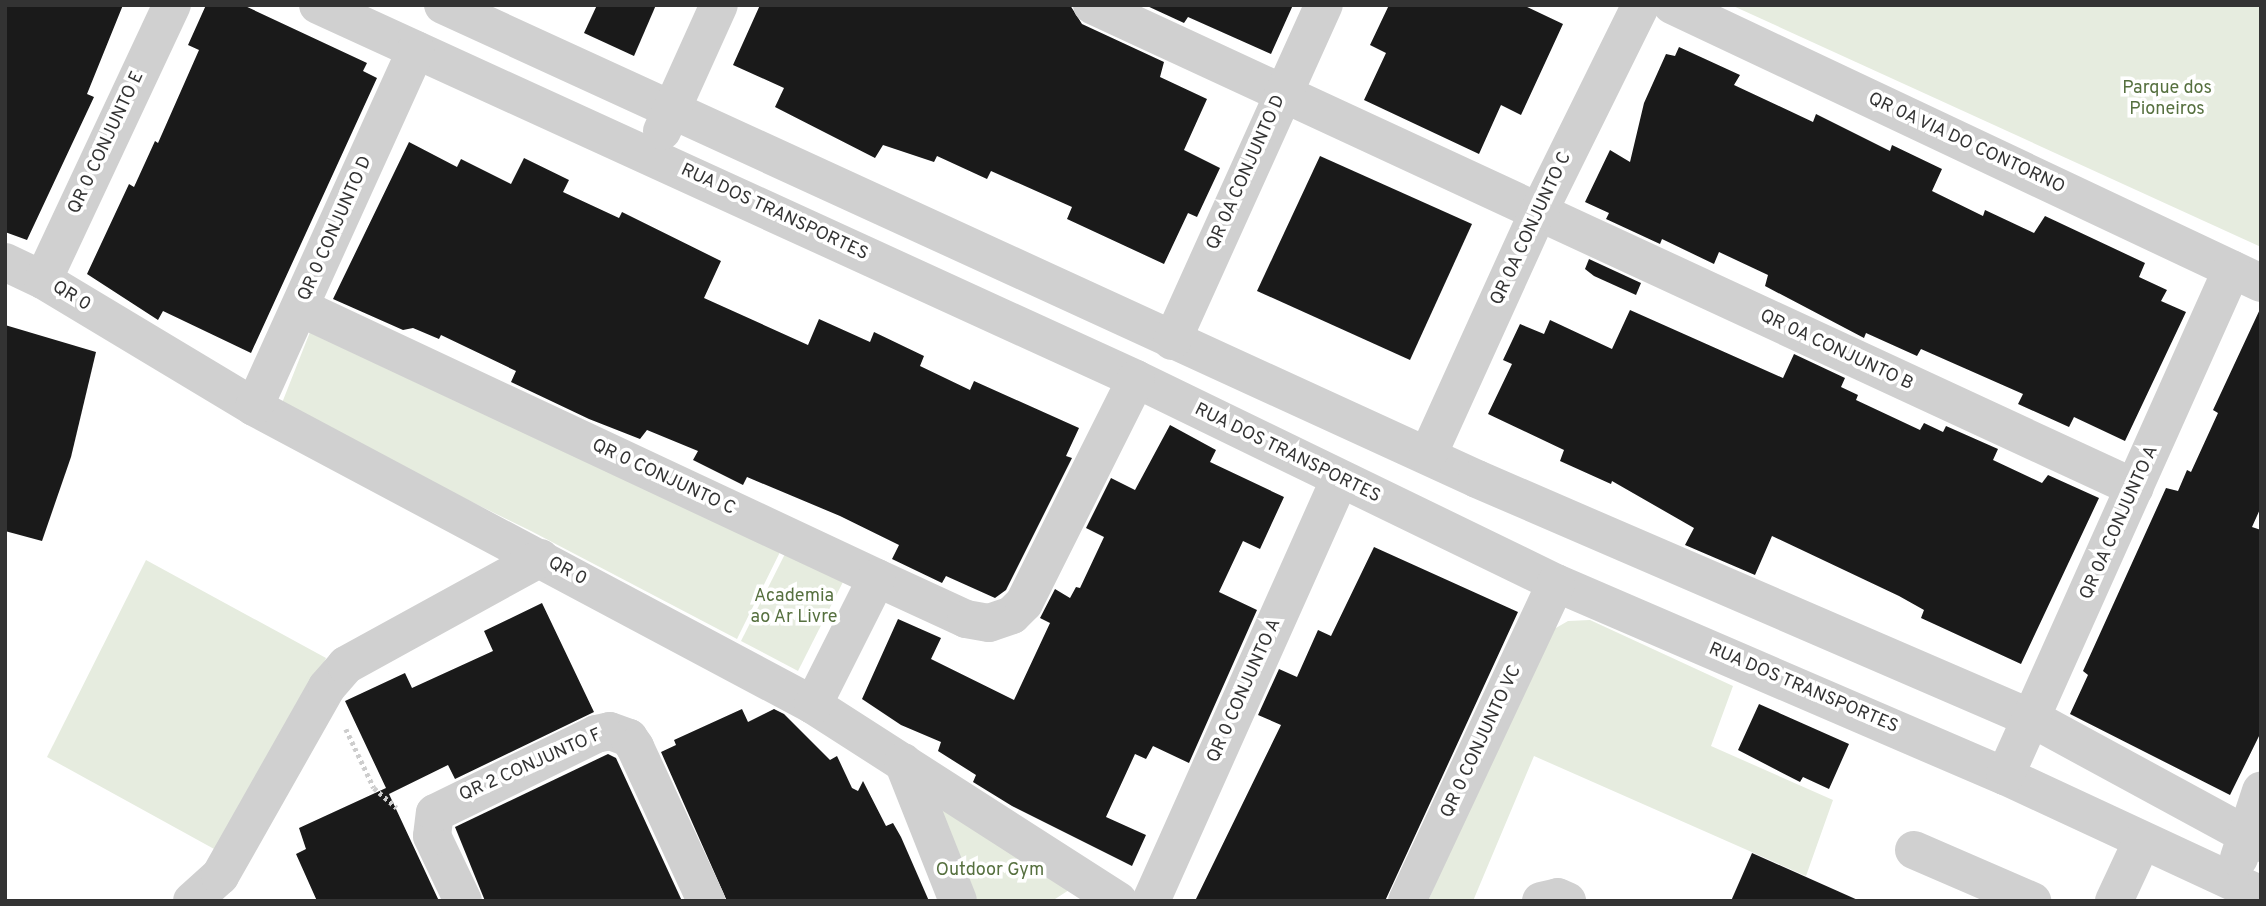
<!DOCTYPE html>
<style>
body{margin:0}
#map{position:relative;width:2266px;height:906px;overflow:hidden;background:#fff;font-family:Overpass,sans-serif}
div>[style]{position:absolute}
.green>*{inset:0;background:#e6ecdf}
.building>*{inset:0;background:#1a1a1a}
.path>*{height:4.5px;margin-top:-2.25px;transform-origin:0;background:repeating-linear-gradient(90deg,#cdcdcd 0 3.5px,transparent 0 7px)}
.minor>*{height:38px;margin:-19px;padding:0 19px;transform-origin:19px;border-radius:19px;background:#d0d0d0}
span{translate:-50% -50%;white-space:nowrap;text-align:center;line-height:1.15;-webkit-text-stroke:7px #fff;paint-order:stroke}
.park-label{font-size:18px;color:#56703f}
.street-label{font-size:18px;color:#333}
.frame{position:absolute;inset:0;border:7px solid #333;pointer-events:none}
</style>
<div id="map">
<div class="green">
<div style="clip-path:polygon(1731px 5px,2261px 5px,2261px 247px)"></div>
<div style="clip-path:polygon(310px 332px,784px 544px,737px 639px,531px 531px,280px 408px)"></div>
<div style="clip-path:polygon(789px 546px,846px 576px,798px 671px,741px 641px)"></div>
<div style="clip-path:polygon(146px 560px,326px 658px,278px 764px,225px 855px,47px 757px)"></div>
<div style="clip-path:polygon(1590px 620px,1733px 686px,1711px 746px,1833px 800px,1806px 876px,1534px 756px,1473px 901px,1428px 901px,1542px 636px,1568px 621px)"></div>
<div style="clip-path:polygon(923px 788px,1069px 890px,1052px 901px,970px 901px)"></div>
</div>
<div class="building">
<div style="clip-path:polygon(5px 5px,123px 5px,87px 94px,94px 97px,27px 240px,5px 232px)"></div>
<div style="clip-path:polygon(206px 5px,243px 5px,367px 63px,363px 71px,377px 78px,251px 353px,163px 311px,158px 320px,87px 274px,129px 184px,134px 187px,155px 141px,158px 143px,199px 50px,188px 45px)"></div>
<div style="clip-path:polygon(597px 5px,656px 5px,634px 56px,584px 33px)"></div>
<div style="clip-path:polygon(760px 5px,1070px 5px,1082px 24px,1164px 62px,1160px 77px,1207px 99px,1184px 150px,1220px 168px,1197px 217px,1188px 213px,1164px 264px,1067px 219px,1072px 207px,991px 171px,987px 179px,937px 156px,934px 162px,883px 145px,875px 158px,775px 107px,784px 88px,733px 65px)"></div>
<div style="clip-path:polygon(1145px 5px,1293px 5px,1271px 54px,1188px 17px,1184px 23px)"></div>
<div style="clip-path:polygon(1389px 5px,1523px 5px,1563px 24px,1521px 115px,1501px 105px,1479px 154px,1364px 100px,1386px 53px,1370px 45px)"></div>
<div style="clip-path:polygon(1679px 47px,1740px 75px,1734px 85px,1813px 122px,1816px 114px,1890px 151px,1892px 145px,1942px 169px,1932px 191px,1983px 216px,1985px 210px,2034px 233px,2045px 216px,2145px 263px,2139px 277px,2167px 290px,2161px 301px,2186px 312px,2125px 441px,2074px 417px,2069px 427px,2018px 404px,2023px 394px,1921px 349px,1917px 356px,1866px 333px,1864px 338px,1765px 286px,1768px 275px,1719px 252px,1714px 264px,1662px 239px,1660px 244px,1606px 219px,1609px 213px,1585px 202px,1610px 150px,1630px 162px,1644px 103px,1666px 54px,1675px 56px)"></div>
<div style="clip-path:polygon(409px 142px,457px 167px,461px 159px,511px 184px,524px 158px,569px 180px,563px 192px,619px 218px,622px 212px,721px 261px,704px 298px,808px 345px,819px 319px,870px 342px,874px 332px,924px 356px,920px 366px,970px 390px,974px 381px,1079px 428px,1066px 456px,1072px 458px,1006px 590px,995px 598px,946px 576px,942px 583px,892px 559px,899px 545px,840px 516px,747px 477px,743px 485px,693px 460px,698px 451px,647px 430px,640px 439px,589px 419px,511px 382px,516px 371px,441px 335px,439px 339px,413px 328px,403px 330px,333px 299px)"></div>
<div style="clip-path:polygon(1320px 156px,1472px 224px,1410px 360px,1257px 291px)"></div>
<div style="clip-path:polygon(1589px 259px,1641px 283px,1636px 295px,1594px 276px,1585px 269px)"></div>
<div style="clip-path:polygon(2261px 307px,2261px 507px,2252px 527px,2261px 530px,2261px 732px,2230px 795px,2070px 714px,2088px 675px,2083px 671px,2166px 488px,2178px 491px,2187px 470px,2191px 472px,2218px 413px,2213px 410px)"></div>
<div style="clip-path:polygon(1630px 310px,1783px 378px,1794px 354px,1845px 378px,1841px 387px,1858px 395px,1856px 400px,1920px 430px,1924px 423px,1943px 432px,1946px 426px,1998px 449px,1993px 460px,2042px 483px,2048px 475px,2099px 498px,2021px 664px,1921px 618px,1924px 610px,1899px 596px,1772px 536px,1755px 575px,1685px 545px,1694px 528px,1612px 481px,1611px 484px,1560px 461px,1564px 450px,1488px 414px,1512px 364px,1503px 360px,1520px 324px,1544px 334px,1550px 320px,1612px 349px)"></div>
<div style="clip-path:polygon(5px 325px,96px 352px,71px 457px,42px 541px,5px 531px)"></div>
<div style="clip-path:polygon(1170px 425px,1216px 450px,1210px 462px,1284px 497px,1260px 549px,1243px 541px,1219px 592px,1257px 610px,1189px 763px,1153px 746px,1146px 759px,1135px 754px,1106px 817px,1146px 835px,1132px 866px,1012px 806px,973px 782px,976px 775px,938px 751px,941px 742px,901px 725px,862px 699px,898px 619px,941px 638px,931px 659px,1014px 700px,1050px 623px,1040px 618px,1055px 589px,1070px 598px,1076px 587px,1080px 588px,1104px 537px,1086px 528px,1111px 478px,1135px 490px)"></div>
<div style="clip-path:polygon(1374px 547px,1518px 612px,1385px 901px,1195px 901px,1281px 725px,1258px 715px,1279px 669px,1297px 677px,1318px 630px,1331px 636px)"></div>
<div style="clip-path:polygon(542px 603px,594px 712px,455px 779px,448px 765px,389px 794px,439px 901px,317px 901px,296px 854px,306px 849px,299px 828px,386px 788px,345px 701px,405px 673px,412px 688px,493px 651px,484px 631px)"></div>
<div style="clip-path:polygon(1759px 704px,1849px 744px,1829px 789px,1803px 777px,1800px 782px,1738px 750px)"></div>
<div style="clip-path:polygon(742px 709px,748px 722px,774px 709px,784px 714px,830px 760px,837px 756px,852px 788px,858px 791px,863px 781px,886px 826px,893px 823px,901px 837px,929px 901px,727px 901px,661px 752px,676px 745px,674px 740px)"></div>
<div style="clip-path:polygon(608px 754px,616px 758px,682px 901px,485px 901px,455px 827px)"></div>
<div style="clip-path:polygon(1752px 853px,1860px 901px,1731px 901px)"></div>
</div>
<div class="path">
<div style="left:346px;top:729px;width:65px;rotate:64.6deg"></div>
<div style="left:374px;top:788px;width:30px;rotate:41deg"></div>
</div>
<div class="minor">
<div style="left:318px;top:5px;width:899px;rotate:24.57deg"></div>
<div style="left:1136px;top:379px;width:467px;rotate:25.9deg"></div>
<div style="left:1556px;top:583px;width:489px;rotate:23.3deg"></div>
<div style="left:2005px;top:776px;width:282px;rotate:24.9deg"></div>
<div style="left:443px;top:5px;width:1137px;rotate:24.63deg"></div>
<div style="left:1477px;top:479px;width:606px;rotate:23.35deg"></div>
<div style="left:2033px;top:719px;width:260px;rotate:28.5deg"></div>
<div style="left:1092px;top:5px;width:1149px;rotate:24.85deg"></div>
<div style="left:1672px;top:5px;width:651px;rotate:25.27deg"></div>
<div style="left:662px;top:131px;width:138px;rotate:-65.7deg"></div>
<div style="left:5px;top:262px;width:42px;rotate:25.3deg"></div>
<div style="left:43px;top:280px;width:246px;rotate:31deg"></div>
<div style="left:254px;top:407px;width:633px;rotate:28.06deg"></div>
<div style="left:813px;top:705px;width:363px;rotate:32.7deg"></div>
<div style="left:43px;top:280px;width:304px;rotate:-64.9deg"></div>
<div style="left:301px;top:308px;width:636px;rotate:25.11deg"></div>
<div style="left:877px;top:578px;width:98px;rotate:24.7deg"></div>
<div style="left:966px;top:619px;width:23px;rotate:10deg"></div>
<div style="left:989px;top:623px;width:24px;rotate:-19deg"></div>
<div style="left:1012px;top:615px;width:17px;rotate:-45deg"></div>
<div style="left:1024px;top:603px;width:250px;rotate:-63.4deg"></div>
<div style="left:1172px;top:341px;width:369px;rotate:-65.7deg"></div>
<div style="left:254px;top:407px;width:392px;rotate:-65.6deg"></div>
<div style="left:1428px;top:455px;width:266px;rotate:-65.6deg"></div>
<div style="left:1538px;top:213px;width:232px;rotate:-63.7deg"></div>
<div style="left:813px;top:705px;width:142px;rotate:-63.3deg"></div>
<div style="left:903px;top:762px;width:149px;rotate:68.4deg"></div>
<div style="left:2005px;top:776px;width:555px;rotate:-65.88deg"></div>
<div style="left:1914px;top:850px;width:129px;rotate:23.4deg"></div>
<div style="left:2239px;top:858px;width:71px;rotate:-71.8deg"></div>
<div style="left:192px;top:901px;width:38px;rotate:-42deg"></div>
<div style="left:220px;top:876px;width:217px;rotate:-60.5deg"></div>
<div style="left:327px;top:687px;width:29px;rotate:-49deg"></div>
<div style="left:346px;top:665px;width:222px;rotate:-28.8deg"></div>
<div style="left:463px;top:901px;width:72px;rotate:-115.5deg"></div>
<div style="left:432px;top:836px;width:23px;rotate:-83deg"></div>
<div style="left:435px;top:813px;width:179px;rotate:-26.1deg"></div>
<div style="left:596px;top:734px;width:14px;rotate:-12deg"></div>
<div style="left:610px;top:731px;width:20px;rotate:20deg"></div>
<div style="left:629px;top:738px;width:11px;rotate:56deg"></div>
<div style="left:635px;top:747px;width:170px;rotate:65.2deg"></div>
<div style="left:1151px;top:901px;width:460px;rotate:-65.9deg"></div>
<div style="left:1407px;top:901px;width:351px;rotate:-64.9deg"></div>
<div style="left:1541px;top:901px;width:17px;rotate:-13deg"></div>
<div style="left:1558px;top:897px;width:10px;rotate:24deg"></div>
<div style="left:2114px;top:901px;width:66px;rotate:-65deg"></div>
</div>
<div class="park-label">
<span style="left:2167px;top:100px">Parque dos<br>Pioneiros</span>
<span style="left:794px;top:608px">Academia<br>ao Ar Livre</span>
<span style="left:990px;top:871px">Outdoor Gym</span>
</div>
<div class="street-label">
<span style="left:107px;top:143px;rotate:-65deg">QR 0 CONJUNTO E</span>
<span style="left:1966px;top:144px;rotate:25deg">QR 0A VIA DO CONTORNO</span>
<span style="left:1247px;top:173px;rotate:-66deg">QR 0A CONJUNTO D</span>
<span style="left:774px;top:213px;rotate:25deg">RUA DOS TRANSPORTES</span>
<span style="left:336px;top:229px;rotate:-66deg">QR 0 CONJUNTO D</span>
<span style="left:1532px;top:229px;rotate:-65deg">QR 0A CONJUNTO C</span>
<span style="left:71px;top:297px;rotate:31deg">QR 0</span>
<span style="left:1836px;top:351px;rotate:25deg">QR 0A CONJUNTO B</span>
<span style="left:1287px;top:454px;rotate:26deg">RUA DOS TRANSPORTES</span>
<span style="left:663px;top:478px;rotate:25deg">QR 0 CONJUNTO C</span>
<span style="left:2120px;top:523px;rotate:-66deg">QR 0A CONJUNTO A</span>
<span style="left:567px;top:572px;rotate:28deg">QR 0</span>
<span style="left:1803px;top:689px;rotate:23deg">RUA DOS TRANSPORTES</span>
<span style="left:1245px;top:691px;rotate:-66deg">QR 0 CONJUNTO A</span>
<span style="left:1482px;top:742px;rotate:-65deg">QR 0 CONJUNTO VC</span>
<span style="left:531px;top:766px;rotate:-24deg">QR 2 CONJUNTO F</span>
</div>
<div class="frame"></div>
</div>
